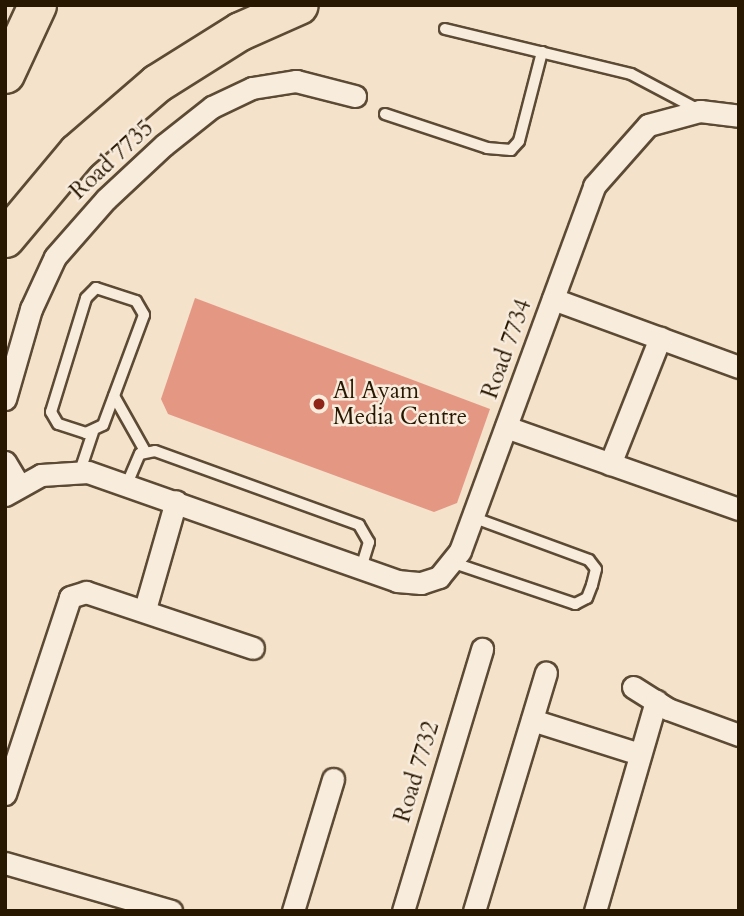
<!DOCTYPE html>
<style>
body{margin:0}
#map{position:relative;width:744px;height:916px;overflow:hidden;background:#f4e2cb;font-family:Cardo,serif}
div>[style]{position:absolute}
.building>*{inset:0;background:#e49783}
.roads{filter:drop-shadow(2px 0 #5c4a34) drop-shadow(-2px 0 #5c4a34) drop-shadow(0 2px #5c4a34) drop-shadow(0 -2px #5c4a34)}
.lane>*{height:10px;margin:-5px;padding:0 5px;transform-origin:5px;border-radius:5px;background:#f8ecdd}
.street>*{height:21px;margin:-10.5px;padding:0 10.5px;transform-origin:10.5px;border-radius:10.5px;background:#f8ecdd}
.highway>*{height:37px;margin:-18.5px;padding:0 18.5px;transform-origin:18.5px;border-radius:18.5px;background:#f4e2cb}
.dots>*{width:19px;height:19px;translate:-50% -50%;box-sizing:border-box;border:4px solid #f8ecdd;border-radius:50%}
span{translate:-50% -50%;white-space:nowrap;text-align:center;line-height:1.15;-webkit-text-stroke:5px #f8ecdd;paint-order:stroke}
.street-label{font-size:23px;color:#291801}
.poi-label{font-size:23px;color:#291801}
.left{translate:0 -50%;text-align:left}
.frame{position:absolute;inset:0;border:7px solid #291801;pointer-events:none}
</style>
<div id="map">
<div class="building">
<div style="clip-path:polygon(195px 298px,490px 409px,457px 503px,434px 512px,168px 414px,161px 399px)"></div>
</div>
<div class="roads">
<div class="lane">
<div style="left:445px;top:29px;width:191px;rotate:13.6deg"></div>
<div style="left:631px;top:74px;width:75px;rotate:27.9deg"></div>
<div style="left:385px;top:114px;width:108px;rotate:18.4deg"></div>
<div style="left:487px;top:148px;width:24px;rotate:5deg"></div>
<div style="left:511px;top:150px;width:12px;rotate:-48deg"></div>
<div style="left:519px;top:141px;width:92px;rotate:-75.5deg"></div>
<div style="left:96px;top:288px;width:42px;rotate:18deg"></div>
<div style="left:136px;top:301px;width:16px;rotate:60deg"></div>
<div style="left:144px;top:315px;width:117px;rotate:110.4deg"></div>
<div style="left:103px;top:425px;width:19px;rotate:155deg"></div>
<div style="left:86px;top:433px;width:29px;rotate:-162deg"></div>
<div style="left:58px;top:424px;width:14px;rotate:-120deg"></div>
<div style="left:51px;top:412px;width:119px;rotate:-72.9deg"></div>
<div style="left:86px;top:298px;width:14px;rotate:-45deg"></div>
<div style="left:114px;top:396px;width:63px;rotate:60.6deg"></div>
<div style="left:80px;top:471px;width:41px;rotate:-71.6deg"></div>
<div style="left:127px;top:484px;width:33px;rotate:-67deg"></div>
<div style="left:140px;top:454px;width:15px;rotate:-11deg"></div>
<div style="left:155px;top:451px;width:217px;rotate:19.9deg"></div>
<div style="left:359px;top:525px;width:20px;rotate:60deg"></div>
<div style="left:369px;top:542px;width:28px;rotate:107deg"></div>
<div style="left:454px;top:563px;width:128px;rotate:18.7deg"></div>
<div style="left:575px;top:604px;width:13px;rotate:-27deg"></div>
<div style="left:587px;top:598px;width:14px;rotate:-69deg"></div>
<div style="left:592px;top:585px;width:16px;rotate:-76deg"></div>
<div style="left:596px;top:569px;width:11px;rotate:-128deg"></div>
<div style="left:589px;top:560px;width:125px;rotate:-159.8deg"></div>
</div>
<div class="street">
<div style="left:553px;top:299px;width:198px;rotate:20.1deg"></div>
<div style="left:5px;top:399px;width:94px;rotate:-73.9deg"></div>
<div style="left:31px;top:309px;width:57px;rotate:-65.2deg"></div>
<div style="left:55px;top:257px;width:77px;rotate:-48.7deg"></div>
<div style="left:106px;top:199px;width:79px;rotate:-43deg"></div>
<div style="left:164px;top:145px;width:61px;rotate:-38.4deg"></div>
<div style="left:212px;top:107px;width:44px;rotate:-25.4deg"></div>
<div style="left:252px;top:88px;width:45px;rotate:-9deg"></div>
<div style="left:296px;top:81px;width:61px;rotate:14.3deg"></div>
<div style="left:506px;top:427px;width:247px;rotate:19.4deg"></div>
<div style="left:5px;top:462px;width:27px;rotate:59deg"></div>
<div style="left:610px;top:464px;width:136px;rotate:-68.4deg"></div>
<div style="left:5px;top:495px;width:41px;rotate:-29.1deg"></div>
<div style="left:41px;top:475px;width:47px;rotate:-3.7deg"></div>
<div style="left:88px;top:472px;width:328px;rotate:19.4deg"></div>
<div style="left:397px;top:581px;width:24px;rotate:5deg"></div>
<div style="left:421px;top:583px;width:19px;rotate:-18deg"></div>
<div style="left:439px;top:577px;width:33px;rotate:-51deg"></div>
<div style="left:460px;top:551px;width:389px;rotate:-69.8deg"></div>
<div style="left:594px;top:186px;width:81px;rotate:-48.5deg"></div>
<div style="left:648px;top:125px;width:54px;rotate:-15.1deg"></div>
<div style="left:700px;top:111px;width:39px;rotate:7deg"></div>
<div style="left:145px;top:609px;width:112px;rotate:-74deg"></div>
<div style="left:633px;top:687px;width:41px;rotate:32.2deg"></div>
<div style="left:668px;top:709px;width:76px;rotate:20.1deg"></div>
<div style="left:532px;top:720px;width:112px;rotate:17.6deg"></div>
<div style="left:5px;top:794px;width:207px;rotate:-71.7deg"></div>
<div style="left:70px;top:597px;width:17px;rotate:-17deg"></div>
<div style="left:86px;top:592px;width:176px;rotate:18.5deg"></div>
<div style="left:5px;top:863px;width:173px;rotate:16.1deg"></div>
<div style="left:293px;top:911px;width:138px;rotate:-73.1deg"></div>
<div style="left:403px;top:911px;width:274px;rotate:-73.2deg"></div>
<div style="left:474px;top:911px;width:249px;rotate:-73.2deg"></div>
<div style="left:595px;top:911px;width:219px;rotate:-73.8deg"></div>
</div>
<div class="highway">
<div style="left:5px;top:74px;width:76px;rotate:-65.1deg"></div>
<div style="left:5px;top:238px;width:112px;rotate:-50.1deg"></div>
<div style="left:77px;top:152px;width:106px;rotate:-40.8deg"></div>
<div style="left:157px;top:83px;width:98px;rotate:-32.1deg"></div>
<div style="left:240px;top:31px;width:64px;rotate:-23.8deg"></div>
</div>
</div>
<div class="dots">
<div style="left:319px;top:404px;background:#8f2418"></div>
</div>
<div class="street-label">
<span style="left:112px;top:160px;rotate:-43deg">Road 7735</span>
<span style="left:507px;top:349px;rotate:-70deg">Road 7734</span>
<span style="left:417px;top:772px;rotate:-73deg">Road 7732</span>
</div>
<div class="poi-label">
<span class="left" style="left:333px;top:404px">Al Ayam<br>Media Centre</span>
</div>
<div class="frame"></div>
</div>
